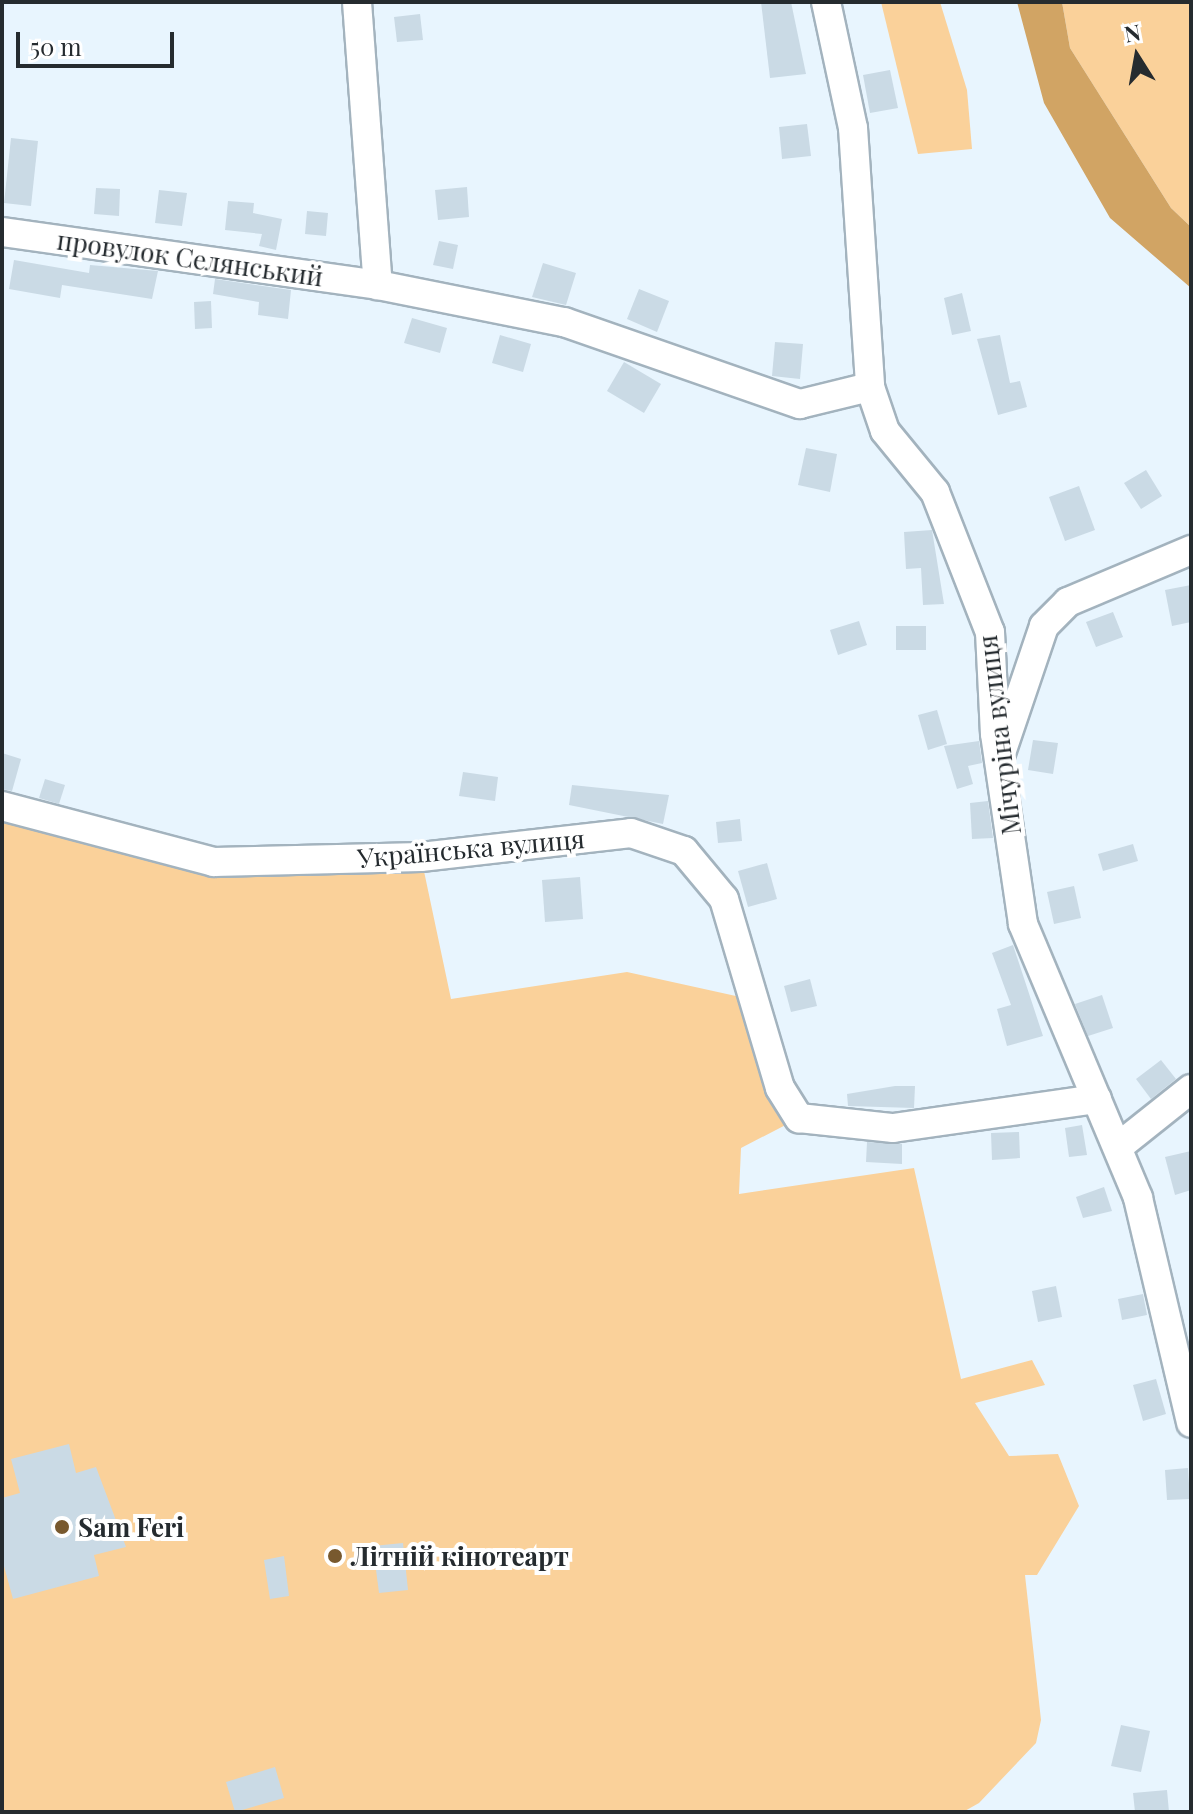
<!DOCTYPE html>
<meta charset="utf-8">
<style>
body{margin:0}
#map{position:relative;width:1193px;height:1814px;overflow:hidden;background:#e8f5fe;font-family:"Playfair Display",serif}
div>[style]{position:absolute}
.green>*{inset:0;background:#fad19a}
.water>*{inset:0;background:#d1a464}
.building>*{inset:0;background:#cadae5}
.roads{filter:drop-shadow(2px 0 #a3b3be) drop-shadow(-2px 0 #a3b3be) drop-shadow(0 2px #a3b3be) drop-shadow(0 -2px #a3b3be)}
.minor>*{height:28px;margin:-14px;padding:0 14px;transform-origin:14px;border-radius:14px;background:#fff}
.dots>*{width:22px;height:22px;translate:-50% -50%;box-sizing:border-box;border:4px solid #fff;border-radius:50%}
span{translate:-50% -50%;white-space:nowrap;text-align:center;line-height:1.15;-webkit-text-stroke:8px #fff;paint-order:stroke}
.street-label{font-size:26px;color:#252b2f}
.poi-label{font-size:26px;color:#252b2f;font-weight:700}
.left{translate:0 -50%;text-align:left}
.frame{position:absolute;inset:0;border:4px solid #252b2f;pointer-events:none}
.north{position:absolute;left:1097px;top:16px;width:80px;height:80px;-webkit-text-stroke:6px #fff;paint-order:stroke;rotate:349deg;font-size:22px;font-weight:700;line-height:32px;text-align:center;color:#252b2f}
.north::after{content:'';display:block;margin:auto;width:28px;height:36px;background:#252b2f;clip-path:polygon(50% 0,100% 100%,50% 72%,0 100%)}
.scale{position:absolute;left:16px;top:32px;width:158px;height:36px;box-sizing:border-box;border:4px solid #252b2f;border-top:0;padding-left:10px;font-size:24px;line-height:28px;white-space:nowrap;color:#252b2f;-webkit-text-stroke:6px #fff;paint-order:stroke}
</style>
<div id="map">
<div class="green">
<div style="clip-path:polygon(881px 2px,940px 2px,967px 90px,972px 149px,918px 154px)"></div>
<div style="clip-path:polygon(1062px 2px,1191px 2px,1191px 227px,1171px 208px,1070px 48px)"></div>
<div style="clip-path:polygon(2px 804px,214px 862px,421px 857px,451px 999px,627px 972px,754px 1000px,799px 1118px,741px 1148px,739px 1194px,914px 1168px,961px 1379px,1032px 1360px,1045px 1385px,975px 1403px,1009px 1456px,1058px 1454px,1079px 1506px,1037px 1575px,1025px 1575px,1041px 1720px,1036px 1743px,979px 1803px,963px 1812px,2px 1812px)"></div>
</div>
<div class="water">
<div style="clip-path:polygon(1017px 2px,1062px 2px,1070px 48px,1171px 208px,1191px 227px,1191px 288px,1110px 218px,1044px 103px)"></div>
</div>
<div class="building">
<div style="clip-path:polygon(761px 2px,791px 2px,806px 74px,770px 78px)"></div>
<div style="clip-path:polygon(420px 14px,423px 40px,397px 42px,394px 17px)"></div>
<div style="clip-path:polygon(890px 70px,898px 108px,870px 113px,863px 75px)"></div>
<div style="clip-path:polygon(807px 124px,811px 156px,782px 159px,779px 127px)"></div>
<div style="clip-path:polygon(11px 138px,38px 141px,31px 206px,4px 203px)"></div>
<div style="clip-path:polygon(467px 187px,469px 217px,438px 220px,435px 190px)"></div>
<div style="clip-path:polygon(96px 188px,120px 189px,119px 216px,94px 214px)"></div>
<div style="clip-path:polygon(159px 190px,187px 193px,182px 226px,155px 223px)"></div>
<div style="clip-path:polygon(228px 201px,254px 203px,253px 213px,282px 219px,276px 250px,259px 246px,262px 234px,225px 230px)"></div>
<div style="clip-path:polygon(307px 211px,328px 213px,326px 236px,305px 234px)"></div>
<div style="clip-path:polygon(439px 241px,458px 245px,453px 269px,433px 265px)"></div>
<div style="clip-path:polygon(14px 260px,89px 273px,90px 265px,158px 271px,152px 299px,62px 285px,60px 298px,9px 289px)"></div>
<div style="clip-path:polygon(543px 263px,576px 273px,566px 305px,532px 297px)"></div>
<div style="clip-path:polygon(215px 279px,291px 290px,288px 319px,258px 315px,259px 302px,213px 294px)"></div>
<div style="clip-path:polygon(639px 289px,669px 301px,657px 332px,627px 319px)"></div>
<div style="clip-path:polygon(962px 293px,971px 331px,952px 335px,944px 298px)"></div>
<div style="clip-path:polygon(211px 301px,212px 328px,195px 329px,194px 302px)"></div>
<div style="clip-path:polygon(412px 318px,447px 328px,440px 353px,404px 343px)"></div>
<div style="clip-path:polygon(500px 335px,531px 344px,523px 372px,492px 363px)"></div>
<div style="clip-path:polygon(1000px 335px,1010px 383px,1020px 381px,1027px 407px,998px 415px,977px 339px)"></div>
<div style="clip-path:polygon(775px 342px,803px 344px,800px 379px,772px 376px)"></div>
<div style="clip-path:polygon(624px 362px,661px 384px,644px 413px,607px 391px)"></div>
<div style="clip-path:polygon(806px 448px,837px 454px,830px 492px,798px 485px)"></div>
<div style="clip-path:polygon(1146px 470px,1162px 496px,1141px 509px,1124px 483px)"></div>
<div style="clip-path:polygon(1079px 486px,1095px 530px,1065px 541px,1049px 497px)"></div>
<div style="clip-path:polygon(932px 530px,944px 604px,923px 605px,921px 568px,906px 569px,904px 532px)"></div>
<div style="clip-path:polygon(1191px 585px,1191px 622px,1172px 626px,1165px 590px)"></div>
<div style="clip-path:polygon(1113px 612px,1123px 637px,1096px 647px,1086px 622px)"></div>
<div style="clip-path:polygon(859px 621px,867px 645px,838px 655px,830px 630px)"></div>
<div style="clip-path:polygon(896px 626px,926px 626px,926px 650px,896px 650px)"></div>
<div style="clip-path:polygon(937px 710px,947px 744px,928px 750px,918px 715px)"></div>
<div style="clip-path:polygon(1033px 740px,1058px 743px,1053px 774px,1028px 770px)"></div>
<div style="clip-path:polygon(979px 741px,982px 763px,968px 766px,973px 784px,957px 789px,944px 746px)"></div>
<div style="clip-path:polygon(2px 753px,21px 759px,12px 791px,2px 789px)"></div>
<div style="clip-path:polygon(463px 772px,498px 777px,495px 801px,459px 796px)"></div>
<div style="clip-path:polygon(45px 779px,65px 785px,59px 804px,39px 798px)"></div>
<div style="clip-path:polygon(572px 785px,669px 795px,663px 824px,569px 805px)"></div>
<div style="clip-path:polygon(988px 801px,993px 838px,972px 839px,970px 803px)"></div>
<div style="clip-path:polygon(740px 819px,742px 841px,718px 843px,716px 822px)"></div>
<div style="clip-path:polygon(1133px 844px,1138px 861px,1103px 871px,1098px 854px)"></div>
<div style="clip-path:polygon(767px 863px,777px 899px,748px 907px,738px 871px)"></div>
<div style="clip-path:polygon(580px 877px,583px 919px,545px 922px,542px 880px)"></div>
<div style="clip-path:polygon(1074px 886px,1081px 918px,1054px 924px,1047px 892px)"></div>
<div style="clip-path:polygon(1013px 945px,1043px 1036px,1007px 1046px,997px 1009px,1011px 1005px,992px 953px)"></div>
<div style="clip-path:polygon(810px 979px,817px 1006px,791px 1012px,784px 986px)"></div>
<div style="clip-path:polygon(1102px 995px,1113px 1028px,1088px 1036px,1075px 1004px)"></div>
<div style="clip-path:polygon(1161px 1060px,1176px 1079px,1151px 1099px,1136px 1079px)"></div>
<div style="clip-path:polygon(895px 1086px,915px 1086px,914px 1108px,848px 1106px,847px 1094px)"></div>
<div style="clip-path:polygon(1082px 1125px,1087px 1155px,1069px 1157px,1065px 1128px)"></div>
<div style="clip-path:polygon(1019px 1132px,1020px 1158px,992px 1160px,991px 1133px)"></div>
<div style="clip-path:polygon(867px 1142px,902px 1144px,902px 1164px,866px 1162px)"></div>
<div style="clip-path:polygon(1191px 1151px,1191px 1190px,1175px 1195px,1165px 1157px)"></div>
<div style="clip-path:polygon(1104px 1187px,1112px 1211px,1083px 1218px,1076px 1197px)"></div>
<div style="clip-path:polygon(1056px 1286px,1062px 1317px,1038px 1322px,1032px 1291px)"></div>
<div style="clip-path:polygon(1143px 1294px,1147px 1315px,1122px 1320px,1118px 1299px)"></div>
<div style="clip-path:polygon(1156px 1379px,1166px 1414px,1143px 1421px,1133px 1385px)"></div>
<div style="clip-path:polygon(69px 1444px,76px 1473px,96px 1467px,126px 1547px,94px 1555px,99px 1576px,13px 1599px,2px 1559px,2px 1498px,20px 1493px,11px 1459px)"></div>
<div style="clip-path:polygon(1188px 1468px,1190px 1499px,1167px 1500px,1165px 1470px)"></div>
<div style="clip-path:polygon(403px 1543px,408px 1590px,379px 1593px,373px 1546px)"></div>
<div style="clip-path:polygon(284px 1556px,289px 1596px,270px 1599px,264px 1560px)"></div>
<div style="clip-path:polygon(1121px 1725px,1150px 1731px,1141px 1772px,1111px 1766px)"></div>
<div style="clip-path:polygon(275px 1767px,284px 1798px,235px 1812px,226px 1782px)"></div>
<div style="clip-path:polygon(1167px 1790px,1169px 1812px,1135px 1812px,1133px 1793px)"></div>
</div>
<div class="roads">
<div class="minor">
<div style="left:357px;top:2px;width:284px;rotate:85.8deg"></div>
<div style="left:826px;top:2px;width:129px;rotate:77.9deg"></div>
<div style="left:853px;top:128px;width:260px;rotate:86.2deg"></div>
<div style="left:870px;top:387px;width:46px;rotate:71.2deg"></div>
<div style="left:885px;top:431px;width:79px;rotate:50.7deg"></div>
<div style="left:935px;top:492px;width:150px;rotate:68.6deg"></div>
<div style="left:990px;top:632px;width:102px;rotate:87.2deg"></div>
<div style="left:995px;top:734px;width:192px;rotate:81.6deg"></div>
<div style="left:1023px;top:924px;width:297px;rotate:67.2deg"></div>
<div style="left:1138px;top:1198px;width:231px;rotate:76.7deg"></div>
<div style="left:2px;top:232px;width:380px;rotate:8deg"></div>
<div style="left:378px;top:285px;width:190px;rotate:11.3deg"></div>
<div style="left:564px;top:322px;width:250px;rotate:19.2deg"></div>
<div style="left:800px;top:404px;width:72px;rotate:-13.7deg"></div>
<div style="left:999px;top:759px;width:140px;rotate:-71.3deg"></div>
<div style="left:1044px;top:626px;width:34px;rotate:-45deg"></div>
<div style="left:1068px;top:602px;width:134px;rotate:-22.9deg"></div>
<div style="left:2px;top:806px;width:219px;rotate:14.8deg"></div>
<div style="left:214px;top:862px;width:207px;rotate:-1.4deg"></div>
<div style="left:421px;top:857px;width:211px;rotate:-6.5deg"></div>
<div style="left:631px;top:833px;width:56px;rotate:18.8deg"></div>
<div style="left:684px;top:851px;width:62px;rotate:50.2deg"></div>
<div style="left:724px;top:899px;width:197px;rotate:73.5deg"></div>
<div style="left:780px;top:1088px;width:36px;rotate:58deg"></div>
<div style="left:799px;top:1118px;width:95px;rotate:6.1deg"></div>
<div style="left:893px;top:1128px;width:206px;rotate:-8.1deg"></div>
<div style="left:1118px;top:1147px;width:93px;rotate:-38.5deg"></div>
</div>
</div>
<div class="dots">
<div style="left:62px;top:1527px;background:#78592e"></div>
<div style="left:335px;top:1556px;background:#78592e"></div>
</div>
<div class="street-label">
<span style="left:190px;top:258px;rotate:8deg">провулок Селянський</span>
<span style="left:999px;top:735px;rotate:-97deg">Мічуріна вулиця</span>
<span style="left:471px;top:848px;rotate:-5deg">Українська вулиця</span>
</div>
<div class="poi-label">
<span class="left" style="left:78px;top:1527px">Sam Feri</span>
<span class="left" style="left:351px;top:1556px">Літній кінотеарт</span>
</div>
<div class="frame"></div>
<div class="north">N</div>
<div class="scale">50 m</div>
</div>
